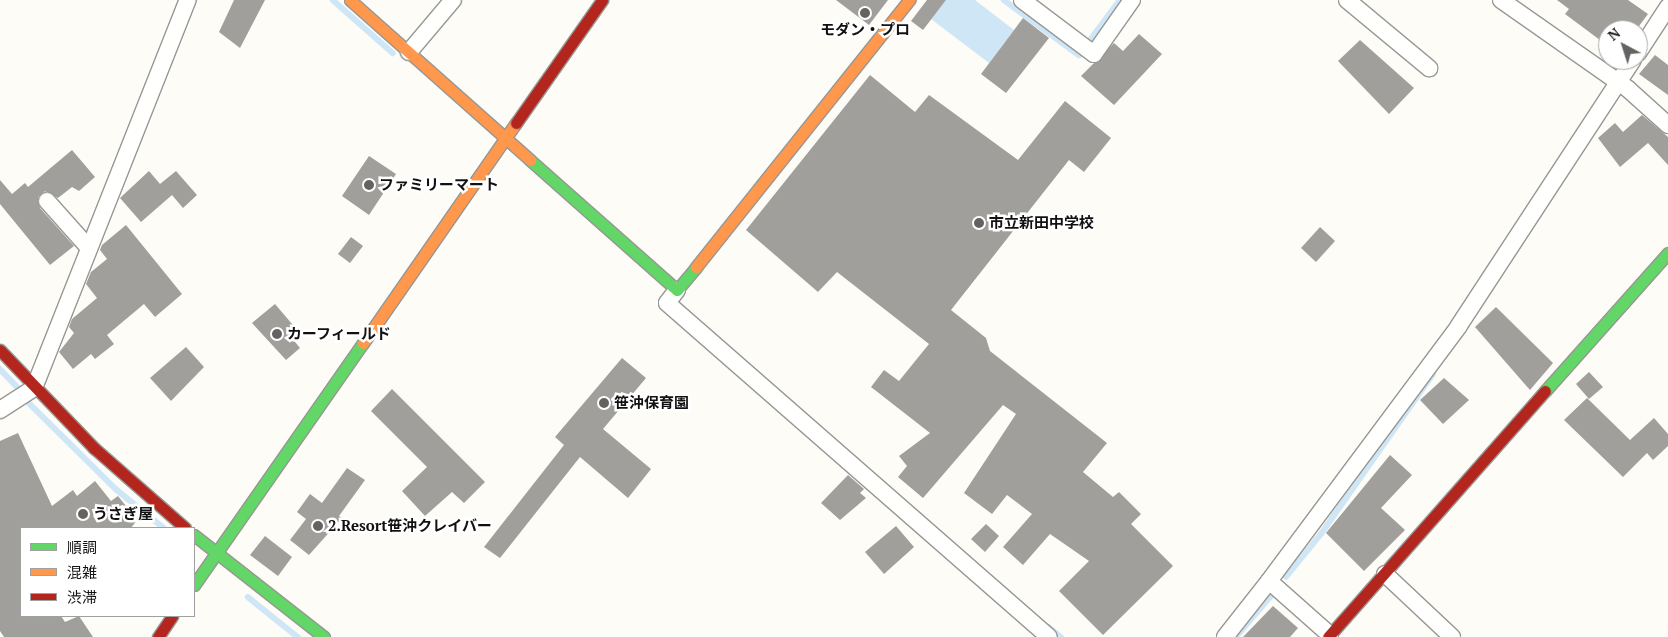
<!DOCTYPE html>
<meta charset="utf-8">
<style>
body{margin:0}
#map{position:relative;width:1668px;height:637px;overflow:hidden;background:#fdfcf7;font-family:"PT Serif","Noto Sans JP",serif}
div>[style]{position:absolute}
.water>*{inset:0;background:#cfe6f6}
.stream>*{height:5.5px;margin:-2.75px;padding:0 2.75px;transform-origin:2.75px;border-radius:2.75px;background:#cfe6f6}
.building>*{inset:0;background:#a19f9c}
.roads{filter:drop-shadow(1px 0 #979795) drop-shadow(-1px 0 #979795) drop-shadow(0 1px #979795) drop-shadow(0 -1px #979795)}
.street>*{height:16px;margin:-8px;padding:0 8px;transform-origin:8px;border-radius:8px;background:#fffffe}
.fast>*{height:11px;margin:-5.5px;padding:0 5.5px;transform-origin:5.5px;border-radius:5.5px;background:#63d668}
.slow>*{height:11px;margin:-5.5px;padding:0 5.5px;transform-origin:5.5px;border-radius:5.5px;background:#ff974d}
.jam>*{height:11px;margin:-5.5px;padding:0 5.5px;transform-origin:5.5px;border-radius:5.5px;background:#b3261e}
.dots>*{width:14px;height:14px;translate:-50% -50%;box-sizing:border-box;border:2px solid #fff;border-radius:50%}
span{translate:-50% -50%;white-space:nowrap;text-align:center;line-height:1.15;-webkit-text-stroke:5px #fff;paint-order:stroke}
.poi-label{font-size:15px;color:#111;font-weight:700}
.left{translate:0 -50%;text-align:left}
.legend{position:absolute;left:20px;top:527px;width:175px;height:90px;box-sizing:border-box;background:#fff;border:1px solid #a0a0a0;margin:0;padding:6px 9px;list-style:none;font-size:15px;color:#111}
.legend li{display:flex;align-items:center;gap:10px;height:25px}
.legend b{width:25px;border:1px solid #a0a0a0}
.north{position:absolute;left:1598px;top:20px;width:50px;height:50px;box-sizing:border-box;background:#fff;border:1px solid #a0a0a0;border-radius:50%;rotate:320deg;font-size:14px;font-weight:700;line-height:20px;text-align:center;color:#111}
.north::after{content:'';display:block;margin:auto;width:18px;height:22px;background:#646362;clip-path:polygon(50% 0,100% 100%,50% 72%,0 100%)}
</style>
<div id="map">
<div class="water">
<div style="clip-path:polygon(946px 0,975px 0,1014px 30px,989px 63px,931px 19px)"></div>
</div>
<div class="stream">
<div style="left:333px;top:0;width:80px;rotate:41.5deg"></div>
<div style="left:1004px;top:0;width:93px;rotate:36.3deg"></div>
<div style="left:1079px;top:55px;width:69px;rotate:-53.3deg"></div>
<div style="left:0;top:369px;width:28px;rotate:46deg"></div>
<div style="left:30px;top:404px;width:122px;rotate:44.7deg"></div>
<div style="left:117px;top:490px;width:60px;rotate:39deg"></div>
<div style="left:1286px;top:577px;width:55px;rotate:-50.9deg"></div>
<div style="left:1321px;top:534px;width:195px;rotate:-55deg"></div>
<div style="left:248px;top:597px;width:64px;rotate:38.7deg"></div>
<div style="left:1049px;top:627px;width:16px;rotate:40deg"></div>
<div style="left:1236px;top:637px;width:54px;rotate:-49.5deg"></div>
</div>
<div class="building">
<div style="clip-path:polygon(234px 0,265px 0,240px 48px,219px 32px)"></div>
<div style="clip-path:polygon(836px 0,888px 0,869px 25px)"></div>
<div style="clip-path:polygon(927px 0,946px 0,923px 30px,911px 21px)"></div>
<div style="clip-path:polygon(1557px 0,1628px 0,1648px 14px,1636px 30px,1608px 30px,1608px 46px,1565px 14px,1569px 9px)"></div>
<div style="clip-path:polygon(1023px 18px,1049px 38px,1006px 93px,981px 74px)"></div>
<div style="clip-path:polygon(1139px 34px,1162px 54px,1114px 105px,1081px 76px,1114px 43px,1123px 51px)"></div>
<div style="clip-path:polygon(1360px 40px,1414px 88px,1389px 114px,1338px 61px)"></div>
<div style="clip-path:polygon(1655px 55px,1668px 65px,1668px 95px,1639px 74px)"></div>
<div style="clip-path:polygon(870px 75px,915px 112px,929px 95px,1018px 160px,1065px 101px,1111px 138px,1084px 172px,1069px 160px,951px 310px,986px 338px,990px 351px,1107px 443px,1083px 472px,1113px 497px,1119px 492px,1141px 514px,1131px 524px,1173px 566px,1103px 635px,1059px 591px,1089px 561px,1050px 534px,1023px 565px,1003px 547px,1032px 514px,1007px 495px,992px 514px,964px 493px,1016px 414px,1003px 405px,923px 498px,898px 477px,907px 466px,899px 456px,930px 433px,871px 387px,884px 370px,899px 381px,929px 344px,837px 272px,818px 292px,746px 230px)"></div>
<div style="clip-path:polygon(1642px 115px,1668px 137px,1668px 165px,1648px 143px,1620px 167px,1598px 138px,1615px 123px,1623px 132px)"></div>
<div style="clip-path:polygon(72px 150px,95px 177px,79px 191px,72px 187px,58px 198px,45px 191px,38px 197px,40px 208px,74px 246px,50px 265px,0 204px,0 180px,12px 194px,25px 183px,28px 187px)"></div>
<div style="clip-path:polygon(369px 156px,396px 174px,369px 215px,342px 196px)"></div>
<div style="clip-path:polygon(149px 171px,160px 184px,176px 171px,197px 195px,183px 208px,172px 195px,141px 222px,120px 198px)"></div>
<div style="clip-path:polygon(126px 225px,182px 294px,155px 317px,144px 304px,107px 335px,114px 344px,95px 359px,91px 354px,73px 369px,59px 352px,74px 333px,69px 327px,72px 319px,97px 298px,86px 284px,91px 272px,107px 259px,100px 250px,102px 245px)"></div>
<div style="clip-path:polygon(1320px 227px,1335px 241px,1316px 262px,1301px 248px)"></div>
<div style="clip-path:polygon(351px 237px,363px 246px,350px 263px,338px 254px)"></div>
<div style="clip-path:polygon(275px 304px,298px 331px,291px 337px,300px 348px,286px 360px,252px 323px)"></div>
<div style="clip-path:polygon(1496px 307px,1553px 363px,1530px 390px,1475px 327px)"></div>
<div style="clip-path:polygon(186px 347px,204px 367px,171px 401px,150px 378px)"></div>
<div style="clip-path:polygon(622px 358px,646px 378px,603px 429px,651px 469px,628px 498px,580px 457px,500px 558px,484px 547px,564px 445px,555px 437px)"></div>
<div style="clip-path:polygon(1589px 372px,1603px 387px,1589px 399px,1576px 384px)"></div>
<div style="clip-path:polygon(1444px 378px,1469px 400px,1443px 424px,1420px 400px)"></div>
<div style="clip-path:polygon(392px 389px,485px 482px,464px 503px,452px 492px,425px 516px,402px 491px,427px 467px,371px 411px)"></div>
<div style="clip-path:polygon(1587px 398px,1630px 440px,1654px 418px,1668px 434px,1668px 446px,1653px 460px,1647px 453px,1623px 477px,1564px 420px)"></div>
<div style="clip-path:polygon(18px 433px,52px 506px,73px 490px,77px 496px,95px 481px,111px 501px,118px 496px,137px 520px,131px 528px,21px 528px,21px 616px,61px 616px,65px 622px,79px 616px,93px 637px,4px 637px,0 631px,0 441px)"></div>
<div style="clip-path:polygon(1390px 455px,1412px 475px,1381px 508px,1405px 530px,1364px 571px,1326px 533px)"></div>
<div style="clip-path:polygon(347px 468px,365px 480px,339px 516px,342px 518px,309px 555px,290px 540px,306px 519px,297px 512px,310px 494px,322px 503px)"></div>
<div style="clip-path:polygon(848px 475px,864px 489px,860px 493px,866px 498px,840px 520px,821px 503px)"></div>
<div style="clip-path:polygon(986px 524px,999px 536px,985px 552px,971px 539px)"></div>
<div style="clip-path:polygon(896px 526px,914px 547px,884px 574px,865px 552px)"></div>
<div style="clip-path:polygon(265px 536px,292px 557px,278px 576px,250px 555px)"></div>
<div style="clip-path:polygon(1273px 606px,1298px 628px,1290px 637px,1243px 637px)"></div>
</div>
<div class="roads">
<div class="street">
<div style="left:1022px;top:0;width:90px;rotate:36.9deg"></div>
<div style="left:1094px;top:54px;width:66px;rotate:-54.9deg"></div>
<div style="left:1347px;top:0;width:107px;rotate:39.7deg"></div>
<div style="left:1501px;top:0;width:155px;rotate:35deg"></div>
<div style="left:1628px;top:89px;width:54px;rotate:42deg"></div>
<div style="left:409px;top:52px;width:68px;rotate:-49.8deg"></div>
<div style="left:1638px;top:53px;width:55px;rotate:-56.9deg"></div>
<div style="left:47px;top:201px;width:62px;rotate:48.3deg"></div>
<div style="left:677px;top:290px;width:16px;rotate:128deg"></div>
<div style="left:667px;top:303px;width:507px;rotate:41.16deg"></div>
<div style="left:0;top:410px;width:40px;rotate:-32.9deg"></div>
<div style="left:34px;top:388px;width:417px;rotate:-68.4deg"></div>
<div style="left:1385px;top:574px;width:92px;rotate:43.2deg"></div>
<div style="left:1330px;top:635px;width:81px;rotate:-138.5deg"></div>
<div style="left:1269px;top:581px;width:317px;rotate:-53.3deg"></div>
<div style="left:1458px;top:327px;width:319px;rotate:-56.8deg"></div>
<div style="left:1225px;top:637px;width:71px;rotate:-51.8deg"></div>
</div>
<div class="fast">
<div style="left:530px;top:160px;width:196px;rotate:41.5deg"></div>
<div style="left:677px;top:290px;width:30px;rotate:-50deg"></div>
<div style="left:1545px;top:391px;width:185px;rotate:-48.3deg"></div>
<div style="left:194px;top:535px;width:165px;rotate:38.1deg"></div>
<div style="left:194px;top:585px;width:295px;rotate:-55.1deg"></div>
</div>
<div class="slow">
<div style="left:350px;top:0;width:241px;rotate:41.6deg"></div>
<div style="left:696px;top:267px;width:342px;rotate:-51.4deg"></div>
<div style="left:363px;top:343px;width:268px;rotate:-55.2deg"></div>
</div>
<div class="jam">
<div style="left:516px;top:123px;width:150px;rotate:-55deg"></div>
<div style="left:0;top:350px;width:136px;rotate:46.2deg"></div>
<div style="left:94px;top:448px;width:121px;rotate:41.3deg"></div>
<div style="left:158px;top:637px;width:25px;rotate:-56deg"></div>
<div style="left:1328px;top:637px;width:328px;rotate:-48.6deg"></div>
</div>
</div>
<div class="dots">
<div style="left:865px;top:13px;background:#646362"></div>
<div style="left:369px;top:185px;background:#646362"></div>
<div style="left:979px;top:223px;background:#646362"></div>
<div style="left:277px;top:334px;background:#646362"></div>
<div style="left:604px;top:403px;background:#646362"></div>
<div style="left:83px;top:514px;background:#646362"></div>
<div style="left:318px;top:526px;background:#646362"></div>
</div>
<div class="poi-label">
<span style="left:865px;top:30px">モダン・プロ</span>
<span class="left" style="left:379px;top:185px">ファミリーマート</span>
<span class="left" style="left:989px;top:223px">市立新田中学校</span>
<span class="left" style="left:287px;top:334px">カーフィールド</span>
<span class="left" style="left:614px;top:403px">笹沖保育園</span>
<span class="left" style="left:93px;top:514px">うさぎ屋</span>
<span class="left" style="left:328px;top:526px">2.Resort笹沖クレイバー</span>
</div>
<ul class="legend">
<li><b style="height:6px;background:#63d668"></b>順調</li>
<li><b style="height:6px;background:#ff974d"></b>混雑</li>
<li><b style="height:6px;background:#b3261e"></b>渋滞</li>
</ul>
<div class="north">N</div>
</div>
